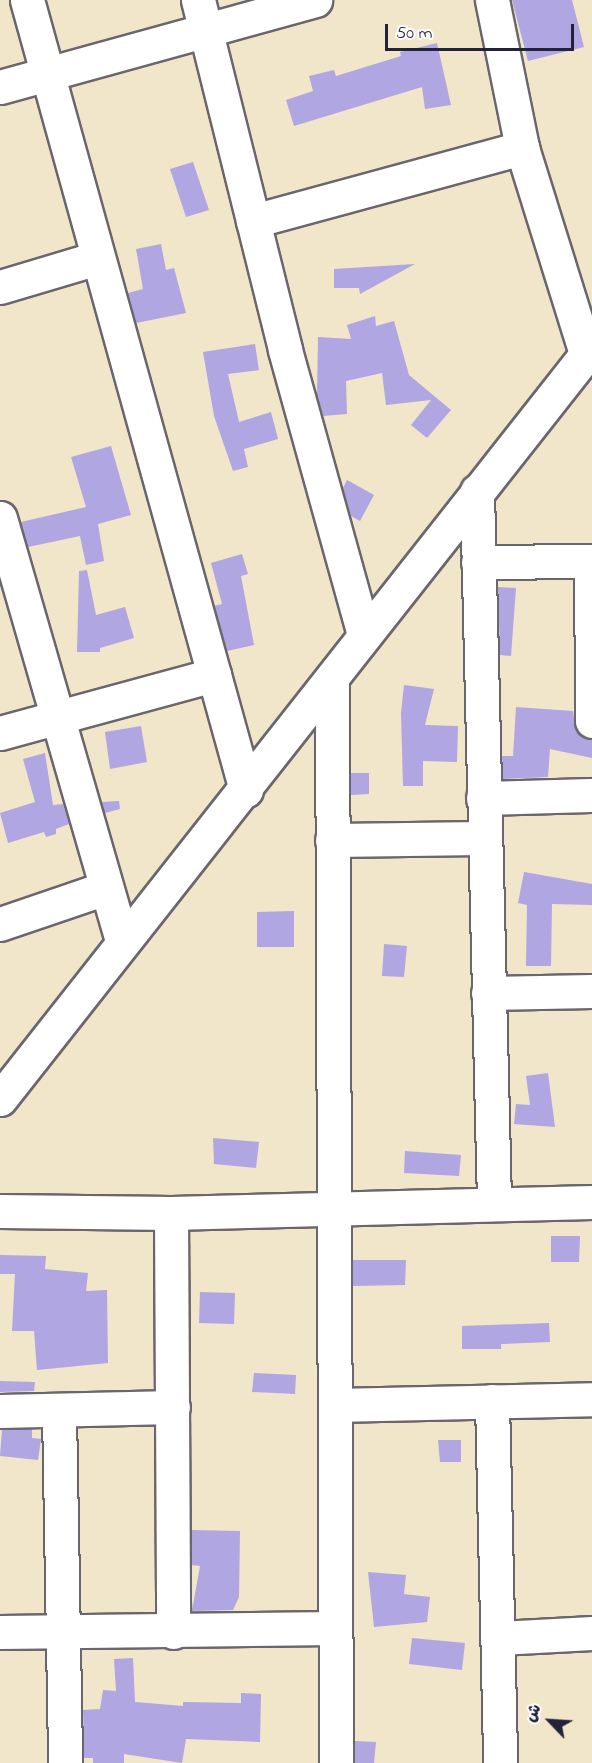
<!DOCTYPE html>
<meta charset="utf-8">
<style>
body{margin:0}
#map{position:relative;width:592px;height:1763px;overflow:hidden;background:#f1e5ca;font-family:"Indie Flower","Playpen Sans Arabic",sans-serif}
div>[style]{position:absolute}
.building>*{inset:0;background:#b0a6e2}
.roads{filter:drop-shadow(2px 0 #6a666d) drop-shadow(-2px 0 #6a666d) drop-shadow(0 2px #6a666d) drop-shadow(0 -2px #6a666d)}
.minor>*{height:33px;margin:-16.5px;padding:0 16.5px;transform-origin:16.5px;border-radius:16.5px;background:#fff}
span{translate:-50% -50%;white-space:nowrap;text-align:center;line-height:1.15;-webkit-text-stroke:4.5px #fff;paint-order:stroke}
.north{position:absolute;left:520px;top:1691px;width:60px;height:60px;-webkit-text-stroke:4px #fff;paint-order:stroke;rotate:295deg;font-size:16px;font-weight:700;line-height:24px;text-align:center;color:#22223b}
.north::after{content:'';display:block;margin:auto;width:21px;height:27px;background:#22223b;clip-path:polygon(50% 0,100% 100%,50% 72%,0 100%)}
.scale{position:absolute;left:385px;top:24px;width:189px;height:27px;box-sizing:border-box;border:3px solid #22223b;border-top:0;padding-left:8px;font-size:18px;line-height:21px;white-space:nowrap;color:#22223b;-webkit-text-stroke:4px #fff;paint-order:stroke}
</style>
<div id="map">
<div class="building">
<div style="clip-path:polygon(512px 0,572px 0,584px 47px,528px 61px)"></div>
<div style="clip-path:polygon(437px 43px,451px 105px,425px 109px,422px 87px,294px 126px,286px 100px,313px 91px,309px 76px,334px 70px,336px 76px,401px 56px,400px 52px)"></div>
<div style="clip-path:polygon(193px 162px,209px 210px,186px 217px,170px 169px)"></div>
<div style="clip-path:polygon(161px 244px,166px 270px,174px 268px,186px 313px,136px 323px,128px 293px,143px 289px,136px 249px)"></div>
<div style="clip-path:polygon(415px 264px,360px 294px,359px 288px,334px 288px,334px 269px)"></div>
<div style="clip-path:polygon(375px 316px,376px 326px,394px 321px,409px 375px,451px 410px,427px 438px,411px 425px,431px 400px,386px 405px,382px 373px,346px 381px,347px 414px,323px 416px,317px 396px,318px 337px,351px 339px,347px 325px)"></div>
<div style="clip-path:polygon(255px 344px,259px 370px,228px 374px,239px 422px,271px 412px,278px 439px,244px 449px,248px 467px,233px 471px,214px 416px,203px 352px)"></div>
<div style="clip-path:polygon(111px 446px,131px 515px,98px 524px,104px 561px,86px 565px,80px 536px,28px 547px,21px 522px,86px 507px,71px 457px)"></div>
<div style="clip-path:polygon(347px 480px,374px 495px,360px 521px,351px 516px,343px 488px)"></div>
<div style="clip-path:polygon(242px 554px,248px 574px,241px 576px,254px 645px,227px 651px,214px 606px,222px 604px,211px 563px)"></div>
<div style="clip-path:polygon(87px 570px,96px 615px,125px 607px,134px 638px,100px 648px,100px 652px,77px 652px,79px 571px)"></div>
<div style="clip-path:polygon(498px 587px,516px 588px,511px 656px,500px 655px)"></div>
<div style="clip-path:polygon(404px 685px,434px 689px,425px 725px,458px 726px,457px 762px,423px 761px,423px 786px,403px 786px,401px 713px)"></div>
<div style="clip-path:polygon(516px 707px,573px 711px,576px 731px,592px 740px,592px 758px,550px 749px,548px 777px,503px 779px,502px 756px,513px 756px)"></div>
<div style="clip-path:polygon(141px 726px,147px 762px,110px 769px,105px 732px)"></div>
<div style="clip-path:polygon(45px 753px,53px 805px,63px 804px,69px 824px,56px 829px,56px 834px,46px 837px,44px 832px,8px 843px,0 813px,35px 802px,23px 759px)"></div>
<div style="clip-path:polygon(351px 773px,369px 773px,369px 794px,351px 795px)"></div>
<div style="clip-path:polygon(119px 801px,120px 809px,105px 813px,101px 802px)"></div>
<div style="clip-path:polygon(524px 872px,592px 884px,592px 905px,552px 904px,551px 966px,526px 966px,527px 905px,518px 903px)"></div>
<div style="clip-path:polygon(294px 911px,294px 947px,257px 947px,257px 912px)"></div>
<div style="clip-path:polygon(384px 944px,407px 946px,404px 977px,382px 976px)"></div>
<div style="clip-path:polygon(548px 1073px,555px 1127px,514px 1124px,516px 1104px,530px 1105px,526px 1076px)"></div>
<div style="clip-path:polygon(213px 1138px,259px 1142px,256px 1168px,214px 1164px)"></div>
<div style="clip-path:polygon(405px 1151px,461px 1155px,459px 1176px,404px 1173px)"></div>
<div style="clip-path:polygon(551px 1236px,580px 1236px,579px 1262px,551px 1262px)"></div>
<div style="clip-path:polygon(0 1255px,46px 1256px,45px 1269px,88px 1273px,86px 1291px,107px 1290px,108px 1363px,37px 1370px,34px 1331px,12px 1331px,15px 1274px,0 1274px)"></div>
<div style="clip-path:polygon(353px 1260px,406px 1260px,405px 1285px,353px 1286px)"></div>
<div style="clip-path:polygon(200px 1292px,235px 1293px,234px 1324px,199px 1323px)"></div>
<div style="clip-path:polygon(549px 1323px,550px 1342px,501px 1344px,501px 1349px,462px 1349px,462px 1326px)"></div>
<div style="clip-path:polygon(254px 1373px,296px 1375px,295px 1394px,252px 1392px)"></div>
<div style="clip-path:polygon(0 1381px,35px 1382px,34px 1391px,0 1392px)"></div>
<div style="clip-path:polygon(32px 1429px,32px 1438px,41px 1439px,38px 1460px,0 1456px,2px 1430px)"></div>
<div style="clip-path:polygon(438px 1440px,461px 1440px,461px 1462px,440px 1462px)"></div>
<div style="clip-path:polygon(191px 1530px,240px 1531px,239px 1597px,233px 1610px,192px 1611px,200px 1566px,191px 1565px)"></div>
<div style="clip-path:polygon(368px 1572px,406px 1575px,404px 1594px,430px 1597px,427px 1622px,374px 1627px)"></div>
<div style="clip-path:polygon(412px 1638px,465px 1643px,462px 1670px,409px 1664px)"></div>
<div style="clip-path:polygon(133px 1658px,135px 1702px,183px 1706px,183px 1702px,241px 1703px,241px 1693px,261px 1694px,260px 1742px,186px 1739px,182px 1763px,124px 1754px,124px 1763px,93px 1763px,93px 1758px,84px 1758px,83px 1710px,100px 1709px,103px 1690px,116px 1691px,114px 1659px)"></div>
<div style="clip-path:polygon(355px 1741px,376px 1742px,374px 1763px,355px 1763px)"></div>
</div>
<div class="roads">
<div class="minor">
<div style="left:27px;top:0;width:820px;rotate:74.51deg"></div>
<div style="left:198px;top:0;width:361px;rotate:76deg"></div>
<div style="left:285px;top:350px;width:296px;rotate:74.5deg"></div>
<div style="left:492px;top:0;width:151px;rotate:78.5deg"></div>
<div style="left:522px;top:148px;width:216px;rotate:72.7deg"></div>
<div style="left:0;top:87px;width:327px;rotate:-15.4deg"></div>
<div style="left:253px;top:221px;width:279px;rotate:-15.2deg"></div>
<div style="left:0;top:287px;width:101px;rotate:-16.6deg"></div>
<div style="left:477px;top:491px;width:713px;rotate:88.63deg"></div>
<div style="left:0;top:518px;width:441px;rotate:73.9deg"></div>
<div style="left:591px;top:561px;width:160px;rotate:89.6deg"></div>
<div style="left:478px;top:562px;width:114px;rotate:-0.5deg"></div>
<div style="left:332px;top:678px;width:1085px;rotate:89.79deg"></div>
<div style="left:0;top:733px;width:222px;rotate:-15.2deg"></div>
<div style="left:483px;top:798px;width:109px;rotate:-1.6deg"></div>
<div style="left:332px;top:840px;width:152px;rotate:-0.8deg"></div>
<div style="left:0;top:924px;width:112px;rotate:-18.8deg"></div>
<div style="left:488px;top:993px;width:104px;rotate:-1.1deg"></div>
<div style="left:0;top:1099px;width:957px;rotate:-51.79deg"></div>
<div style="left:0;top:1211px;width:171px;rotate:0.7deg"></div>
<div style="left:171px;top:1213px;width:421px;rotate:-1.5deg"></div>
<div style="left:171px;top:1213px;width:419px;rotate:89.7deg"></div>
<div style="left:492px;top:1401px;width:362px;rotate:88.7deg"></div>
<div style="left:335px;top:1405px;width:257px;rotate:-1.3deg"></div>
<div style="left:0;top:1411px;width:173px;rotate:-1.3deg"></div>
<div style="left:59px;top:1411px;width:352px;rotate:89deg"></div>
<div style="left:0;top:1632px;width:335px;rotate:-0.7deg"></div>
<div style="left:499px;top:1638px;width:93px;rotate:-3.1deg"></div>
</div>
</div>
<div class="north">ش</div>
<div class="scale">50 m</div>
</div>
